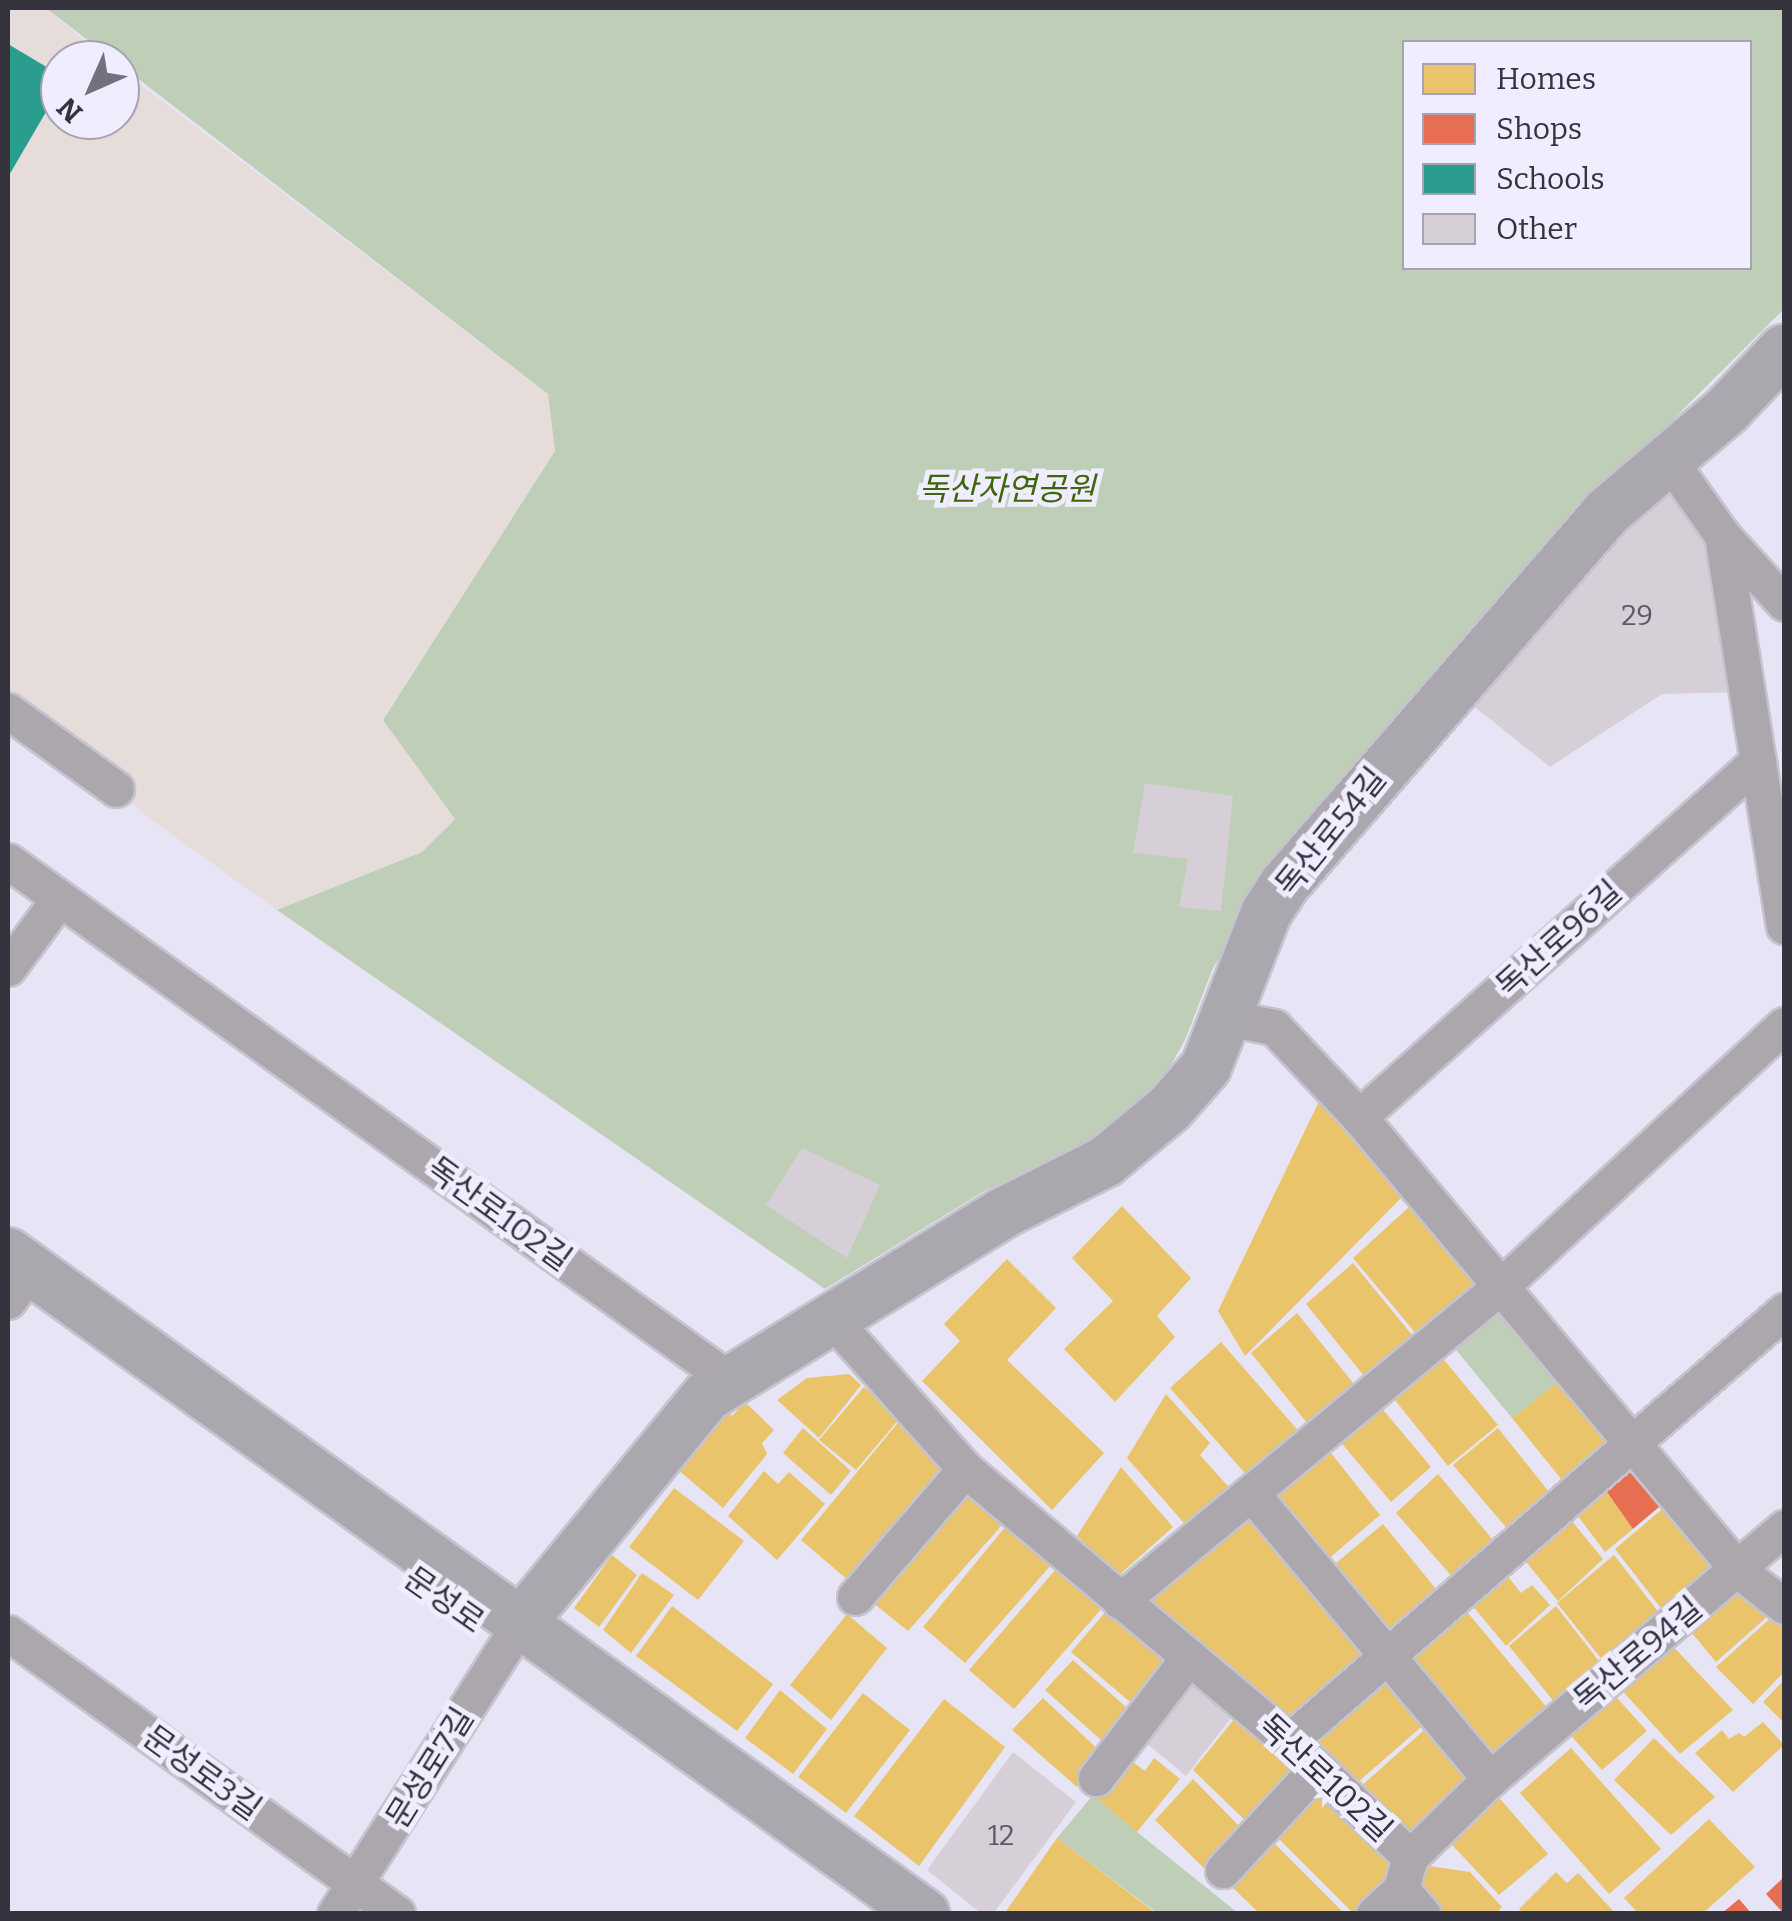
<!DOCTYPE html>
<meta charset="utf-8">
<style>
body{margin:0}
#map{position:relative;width:1792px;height:1921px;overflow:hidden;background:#e7e5f5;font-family:Bitter,"Noto Sans KR",serif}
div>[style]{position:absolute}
.education>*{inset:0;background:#e6ddda}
.green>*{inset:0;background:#beceb7}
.homes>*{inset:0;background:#e9c46a}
.shops>*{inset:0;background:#e76f51}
.schools>*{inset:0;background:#2a9d8f}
.building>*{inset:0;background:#d6cfd8}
.roads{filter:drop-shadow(2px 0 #c4c3cf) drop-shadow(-2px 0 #c4c3cf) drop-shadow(0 2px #c4c3cf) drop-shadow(0 -2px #c4c3cf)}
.street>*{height:35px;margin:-17.5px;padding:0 17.5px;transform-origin:17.5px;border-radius:17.5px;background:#aba7ac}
.secondary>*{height:50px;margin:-25px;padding:0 25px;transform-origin:25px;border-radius:25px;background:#aba7ae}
span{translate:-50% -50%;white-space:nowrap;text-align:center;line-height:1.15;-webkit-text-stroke:10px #efedff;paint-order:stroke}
.number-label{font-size:28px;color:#5c5a64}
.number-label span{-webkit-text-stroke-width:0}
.park-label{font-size:32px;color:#3e650a;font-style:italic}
.street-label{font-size:32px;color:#34333e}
.frame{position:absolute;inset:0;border:10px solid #34333e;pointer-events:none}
.legend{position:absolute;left:1402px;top:40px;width:350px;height:230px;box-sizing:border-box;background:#efedff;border:2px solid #a4a3b2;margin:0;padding:12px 18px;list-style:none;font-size:30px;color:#34333e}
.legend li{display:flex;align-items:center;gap:20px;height:50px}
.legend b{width:50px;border:2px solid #a4a3b2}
.north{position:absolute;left:40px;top:40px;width:100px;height:100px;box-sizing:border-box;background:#efedff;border:2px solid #a4a3b2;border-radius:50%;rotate:225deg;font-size:28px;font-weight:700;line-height:40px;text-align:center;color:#34333e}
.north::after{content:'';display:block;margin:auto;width:35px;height:45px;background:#73717e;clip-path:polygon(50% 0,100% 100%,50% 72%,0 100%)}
</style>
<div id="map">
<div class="education">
<div style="clip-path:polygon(8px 8px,46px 8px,109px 60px,60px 60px,60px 120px,120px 120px,120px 69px,548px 394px,555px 451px,383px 719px,455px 818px,422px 852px,277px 910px,153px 821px,8px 702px)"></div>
</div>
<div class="green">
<div style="clip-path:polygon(evenodd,46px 8px,1784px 8px,1784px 309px,1573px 519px,1264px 887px,1213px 968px,1185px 1040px,1158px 1088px,1121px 1130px,986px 1190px,825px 1289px,277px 910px,422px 852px,455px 819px,383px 720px,555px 451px,548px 394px,46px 8px,1404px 42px,1750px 42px,1750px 268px,1404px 268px,1404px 42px)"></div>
<div style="clip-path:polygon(1500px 1287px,1561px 1380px,1512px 1418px,1443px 1334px)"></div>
<div style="clip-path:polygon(1093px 1795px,1137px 1832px,1238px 1913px,1157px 1913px,1057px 1838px)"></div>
</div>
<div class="homes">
<div style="clip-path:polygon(1325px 1089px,1407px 1192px,1245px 1356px,1218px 1311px)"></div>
<div style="clip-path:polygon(1420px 1197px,1480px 1268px,1479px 1296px,1423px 1342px,1353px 1258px)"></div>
<div style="clip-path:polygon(1122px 1206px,1191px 1278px,1157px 1316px,1175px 1337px,1115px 1402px,1064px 1349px,1113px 1301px,1072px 1258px)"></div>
<div style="clip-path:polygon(1007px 1259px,1056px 1308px,1007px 1360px,1104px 1453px,1052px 1510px,922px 1381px,960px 1341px,944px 1324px)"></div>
<div style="clip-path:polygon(1353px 1263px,1417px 1341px,1368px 1381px,1306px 1304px)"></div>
<div style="clip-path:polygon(1297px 1313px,1358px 1389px,1311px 1428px,1251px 1353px)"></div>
<div style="clip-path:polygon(1221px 1342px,1302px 1435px,1250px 1479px,1170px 1388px)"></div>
<div style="clip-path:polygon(1435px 1349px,1498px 1425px,1448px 1466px,1386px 1389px)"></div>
<div style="clip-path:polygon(849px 1374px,861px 1385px,819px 1438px,777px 1400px,807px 1378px)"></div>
<div style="clip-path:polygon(1561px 1380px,1613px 1447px,1566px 1485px,1512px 1418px)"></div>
<div style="clip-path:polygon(864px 1387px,900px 1418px,856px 1470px,819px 1440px)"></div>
<div style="clip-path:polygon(1166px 1394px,1210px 1443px,1200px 1455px,1235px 1494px,1191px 1531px,1127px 1458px)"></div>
<div style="clip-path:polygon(745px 1402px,774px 1430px,762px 1443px,767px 1454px,723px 1508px,677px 1469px,724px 1407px,732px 1416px)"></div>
<div style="clip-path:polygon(1380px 1406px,1431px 1467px,1391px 1502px,1338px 1439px)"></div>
<div style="clip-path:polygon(901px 1419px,949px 1460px,849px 1581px,801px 1540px)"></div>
<div style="clip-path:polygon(803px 1428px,851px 1471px,831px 1495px,783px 1453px)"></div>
<div style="clip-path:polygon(1498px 1428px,1553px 1497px,1510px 1532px,1453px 1465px)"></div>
<div style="clip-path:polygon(1324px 1444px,1380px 1515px,1327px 1560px,1268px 1490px)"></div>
<div style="clip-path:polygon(1121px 1467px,1173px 1527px,1118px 1576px,1077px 1536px)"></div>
<div style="clip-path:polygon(764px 1471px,778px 1484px,789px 1472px,825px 1504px,777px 1560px,728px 1516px)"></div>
<div style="clip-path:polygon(1438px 1474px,1498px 1546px,1456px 1581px,1396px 1513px)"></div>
<div style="clip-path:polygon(1602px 1485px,1633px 1529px,1605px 1552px,1574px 1511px)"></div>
<div style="clip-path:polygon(674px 1488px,744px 1541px,698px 1600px,629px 1547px)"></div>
<div style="clip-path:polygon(981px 1491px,1010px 1516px,908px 1631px,867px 1598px,960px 1493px)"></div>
<div style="clip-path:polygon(1251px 1495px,1383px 1655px,1288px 1738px,1123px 1601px)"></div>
<div style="clip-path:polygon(1673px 1500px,1717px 1552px,1713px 1585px,1671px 1621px,1615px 1549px)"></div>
<div style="clip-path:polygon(1566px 1514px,1603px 1559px,1558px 1601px,1519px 1553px)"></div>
<div style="clip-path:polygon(1383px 1524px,1440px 1594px,1387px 1638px,1330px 1568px)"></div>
<div style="clip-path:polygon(1006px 1526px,1051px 1565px,965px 1663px,923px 1627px)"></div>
<div style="clip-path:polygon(612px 1555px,637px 1575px,599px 1627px,574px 1608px)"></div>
<div style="clip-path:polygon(1614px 1555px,1667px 1623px,1611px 1671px,1557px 1603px)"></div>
<div style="clip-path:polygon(1057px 1568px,1103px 1607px,1014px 1709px,969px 1670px)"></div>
<div style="clip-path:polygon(1501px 1568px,1521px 1593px,1532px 1585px,1550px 1605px,1506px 1646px,1466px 1598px)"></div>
<div style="clip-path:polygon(642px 1573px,674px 1595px,631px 1653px,603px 1630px)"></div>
<div style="clip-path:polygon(1746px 1584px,1777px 1608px,1716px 1662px,1682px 1621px)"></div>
<div style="clip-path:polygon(1114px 1602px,1182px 1659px,1142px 1712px,1071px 1652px)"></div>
<div style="clip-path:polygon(672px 1606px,773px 1684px,737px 1731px,636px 1656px)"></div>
<div style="clip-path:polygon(1556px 1606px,1609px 1674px,1563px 1713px,1509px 1646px)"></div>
<div style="clip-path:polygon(1463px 1607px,1549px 1710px,1490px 1759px,1407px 1657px)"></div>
<div style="clip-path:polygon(1782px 1608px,1784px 1672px,1753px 1704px,1716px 1667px)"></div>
<div style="clip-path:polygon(847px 1614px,887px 1648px,831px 1720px,790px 1685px)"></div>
<div style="clip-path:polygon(1668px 1641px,1733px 1710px,1680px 1754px,1616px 1684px)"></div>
<div style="clip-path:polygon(1073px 1660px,1135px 1715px,1110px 1748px,1045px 1690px)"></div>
<div style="clip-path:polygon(1388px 1672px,1428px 1721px,1357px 1783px,1313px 1737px)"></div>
<div style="clip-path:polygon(1784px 1680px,1784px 1723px,1763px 1702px)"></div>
<div style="clip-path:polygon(1608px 1688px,1647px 1731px,1602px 1770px,1562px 1726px)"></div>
<div style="clip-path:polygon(780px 1690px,827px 1729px,793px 1774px,745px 1738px)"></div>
<div style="clip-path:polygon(863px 1693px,910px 1730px,846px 1813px,798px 1777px)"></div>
<div style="clip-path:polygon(1043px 1698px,1103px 1754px,1077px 1787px,1012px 1730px)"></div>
<div style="clip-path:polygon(944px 1699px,1005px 1747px,919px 1866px,854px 1816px)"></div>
<div style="clip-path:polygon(1244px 1707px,1313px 1768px,1255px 1830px,1193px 1770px)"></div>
<div style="clip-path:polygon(1763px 1722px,1784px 1745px,1733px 1792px,1695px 1753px,1722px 1730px,1729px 1739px,1739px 1733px,1744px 1737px)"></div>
<div style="clip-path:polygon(1431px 1724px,1479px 1783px,1410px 1851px,1351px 1795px)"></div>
<div style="clip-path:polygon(1654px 1738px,1715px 1797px,1671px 1835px,1614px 1780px)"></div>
<div style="clip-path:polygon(1571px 1748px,1661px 1849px,1609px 1894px,1520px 1793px)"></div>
<div style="clip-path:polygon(1124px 1755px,1145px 1771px,1154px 1758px,1180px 1779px,1137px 1832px,1093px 1795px)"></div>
<div style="clip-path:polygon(1320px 1777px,1406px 1858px,1366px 1914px,1354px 1914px,1270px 1830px)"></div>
<div style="clip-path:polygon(1193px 1779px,1245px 1832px,1209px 1873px,1155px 1820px)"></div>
<div style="clip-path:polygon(1489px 1786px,1548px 1854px,1499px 1895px,1441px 1833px)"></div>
<div style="clip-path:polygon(1709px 1819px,1755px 1867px,1702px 1914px,1639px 1914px,1624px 1898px)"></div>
<div style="clip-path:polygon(1057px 1838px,1157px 1914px,1004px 1914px)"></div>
<div style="clip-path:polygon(1274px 1843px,1345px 1914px,1260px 1914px,1233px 1888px)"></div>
<div style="clip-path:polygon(1429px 1866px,1470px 1872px,1502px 1907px,1495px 1914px,1430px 1914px,1405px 1887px)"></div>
<div style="clip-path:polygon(1556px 1872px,1567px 1883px,1578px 1873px,1616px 1914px,1523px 1914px,1519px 1909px)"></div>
</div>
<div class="shops">
<div style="clip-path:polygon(1620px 1466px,1647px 1466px,1672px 1496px,1633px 1529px,1602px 1485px)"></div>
<div style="clip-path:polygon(1784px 1877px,1784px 1914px,1766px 1894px)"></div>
<div style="clip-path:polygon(1739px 1899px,1752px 1914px,1721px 1914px)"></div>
</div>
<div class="schools">
<div style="clip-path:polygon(8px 44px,60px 75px,60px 88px,8px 177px)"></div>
</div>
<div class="building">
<div style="clip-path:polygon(1667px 484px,1718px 540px,1743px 692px,1662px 694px,1550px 767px,1471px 704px,1608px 537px)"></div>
<div style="clip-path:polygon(1145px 783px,1233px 796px,1221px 911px,1179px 907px,1188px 859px,1133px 853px)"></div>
<div style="clip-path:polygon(802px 1148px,880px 1185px,847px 1258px,766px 1205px)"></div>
<div style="clip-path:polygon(1188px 1661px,1241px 1705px,1186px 1776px,1134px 1733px)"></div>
<div style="clip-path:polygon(1013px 1752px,1076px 1802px,993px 1914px,982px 1914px,927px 1870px)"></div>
</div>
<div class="roads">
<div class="street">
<div style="left:1667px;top:457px;width:95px;rotate:54.8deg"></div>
<div style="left:1722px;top:535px;width:92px;rotate:47.6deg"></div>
<div style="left:1722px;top:535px;width:396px;rotate:81deg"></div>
<div style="left:8px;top:711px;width:133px;rotate:35.8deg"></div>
<div style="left:8px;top:861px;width:891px;rotate:35.72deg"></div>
<div style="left:8px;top:968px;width:86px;rotate:-53.5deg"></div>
<div style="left:1227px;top:1018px;width:48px;rotate:10.8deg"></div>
<div style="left:1274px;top:1027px;width:124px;rotate:46.6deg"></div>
<div style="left:1359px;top:1117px;width:591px;rotate:50.08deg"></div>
<div style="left:1738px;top:1570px;width:58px;rotate:38deg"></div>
<div style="left:1359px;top:1117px;width:535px;rotate:-41.74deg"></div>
<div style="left:8px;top:1301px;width:37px;rotate:-54deg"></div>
<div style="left:832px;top:1319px;width:200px;rotate:48.4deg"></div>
<div style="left:965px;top:1469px;width:423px;rotate:40deg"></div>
<div style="left:1289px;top:1741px;width:168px;rotate:43.8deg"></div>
<div style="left:1410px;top:1857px;width:33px;rotate:106deg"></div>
<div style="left:1251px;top:1493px;width:373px;rotate:50.1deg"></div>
<div style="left:855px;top:1597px;width:169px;rotate:-49.3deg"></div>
<div style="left:1120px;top:1601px;width:493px;rotate:-39.6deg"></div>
<div style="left:1500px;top:1287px;width:386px;rotate:-42.7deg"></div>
<div style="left:8px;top:1633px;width:480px;rotate:35.8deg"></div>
<div style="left:1289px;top:1741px;width:656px;rotate:-40.98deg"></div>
<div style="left:1096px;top:1778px;width:153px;rotate:-52.5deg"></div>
<div style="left:1410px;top:1857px;width:112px;rotate:-44.3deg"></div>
<div style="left:1490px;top:1779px;width:387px;rotate:-40.5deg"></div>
<div style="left:1223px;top:1870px;width:139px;rotate:-47.3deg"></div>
<div style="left:1401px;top:1889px;width:33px;rotate:49deg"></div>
<div style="left:335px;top:1914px;width:348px;rotate:-57.5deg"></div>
<div style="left:1374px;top:1914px;width:37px;rotate:-43deg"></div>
</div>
<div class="secondary">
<div style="left:8px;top:1253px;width:1130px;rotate:35.81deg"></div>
<div style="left:522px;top:1621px;width:291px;rotate:-50.6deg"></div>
<div style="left:707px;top:1396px;width:348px;rotate:-31.7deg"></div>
<div style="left:1003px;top:1213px;width:114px;rotate:-26.6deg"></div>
<div style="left:1105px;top:1162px;width:83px;rotate:-39.6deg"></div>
<div style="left:1169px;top:1109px;width:56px;rotate:-48.6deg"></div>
<div style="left:1206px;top:1067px;width:165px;rotate:-68.7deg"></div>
<div style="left:1266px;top:913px;width:35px;rotate:-57deg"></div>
<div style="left:1285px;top:884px;width:491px;rotate:-49.1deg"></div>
<div style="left:1606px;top:513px;width:159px;rotate:-40.4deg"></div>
<div style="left:1727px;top:410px;width:83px;rotate:-46.5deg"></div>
</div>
</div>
<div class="number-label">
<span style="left:1637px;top:616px">29</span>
<span style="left:1001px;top:1836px">12</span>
</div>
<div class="park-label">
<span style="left:1007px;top:489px">독산자연공원</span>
</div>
<div class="street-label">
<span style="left:1331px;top:832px;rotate:-51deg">독산로54길</span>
<span style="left:1559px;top:939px;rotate:-42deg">독산로96길</span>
<span style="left:499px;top:1214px;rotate:36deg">독산로102길</span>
<span style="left:444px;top:1600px;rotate:35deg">문성로</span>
<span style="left:1638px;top:1654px;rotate:-40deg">독산로94길</span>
<span style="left:430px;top:1768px;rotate:-58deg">문성로7길</span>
<span style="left:202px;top:1773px;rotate:36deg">문성로3길</span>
<span style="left:1325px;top:1778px;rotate:43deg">독산로102길</span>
</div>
<div class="frame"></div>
<ul class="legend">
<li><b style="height:28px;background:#e9c46a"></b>Homes</li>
<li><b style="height:28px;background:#e76f51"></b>Shops</li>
<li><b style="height:28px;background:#2a9d8f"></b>Schools</li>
<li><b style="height:28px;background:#d6cfd8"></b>Other</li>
</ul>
<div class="north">N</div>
</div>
